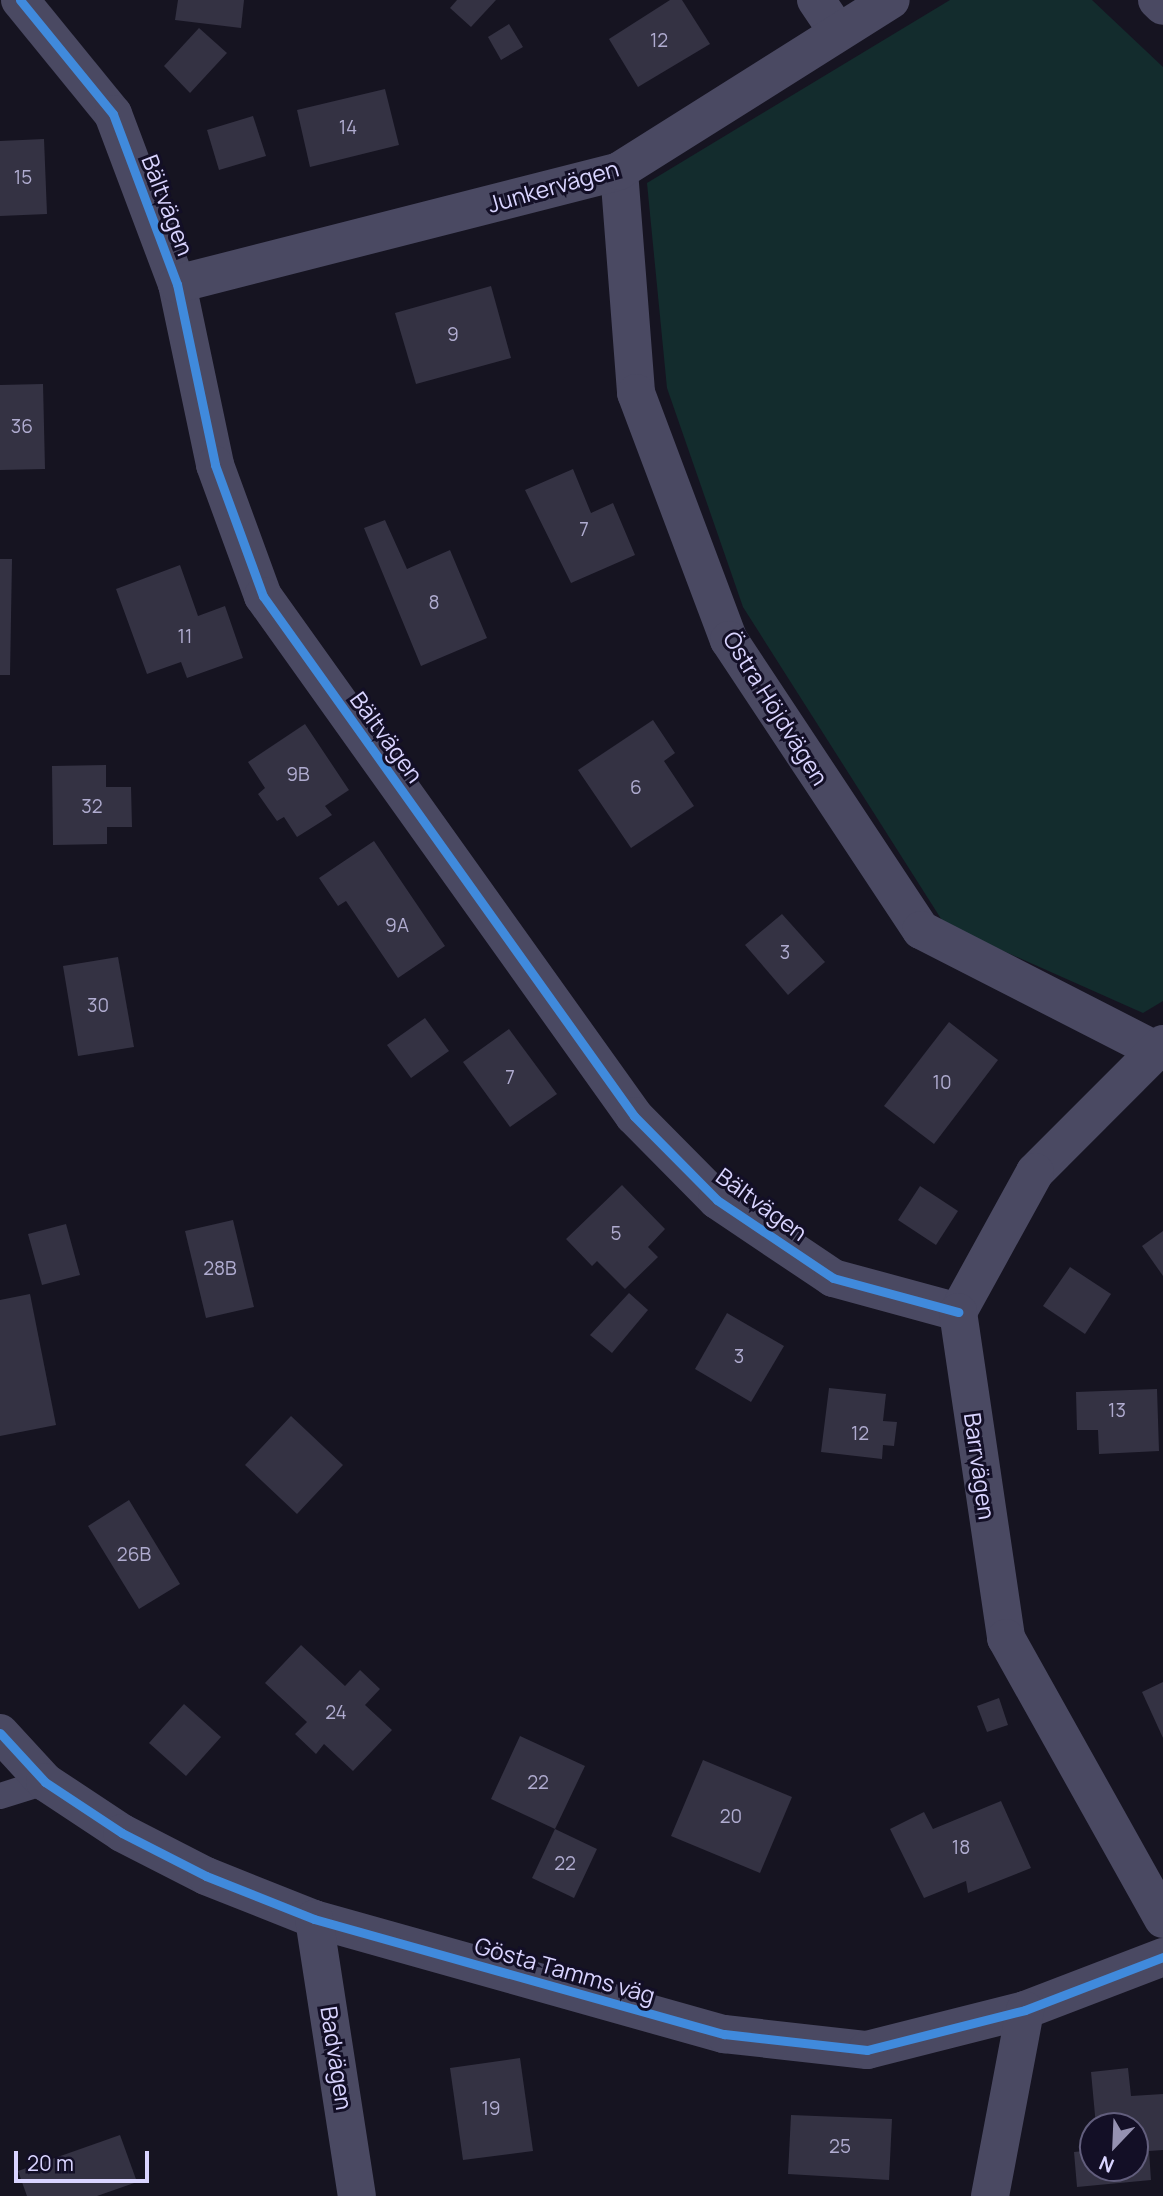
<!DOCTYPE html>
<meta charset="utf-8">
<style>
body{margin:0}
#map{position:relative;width:1163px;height:2196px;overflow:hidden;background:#161421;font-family:Manrope,sans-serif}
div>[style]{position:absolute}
.green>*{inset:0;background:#132c2d}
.building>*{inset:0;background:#343243}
.service>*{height:26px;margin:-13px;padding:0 13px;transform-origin:13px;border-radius:13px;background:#4a4962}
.minor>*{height:38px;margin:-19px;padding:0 19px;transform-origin:19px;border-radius:19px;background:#4a4962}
.cycleway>*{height:9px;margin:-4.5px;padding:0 4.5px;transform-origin:4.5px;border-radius:4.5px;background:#408adc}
span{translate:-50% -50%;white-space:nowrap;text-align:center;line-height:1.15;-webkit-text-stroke:6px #130f26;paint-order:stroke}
.number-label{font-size:19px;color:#b0acd0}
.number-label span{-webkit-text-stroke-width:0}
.street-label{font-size:23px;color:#d9d4ff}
.north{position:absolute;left:1079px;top:2112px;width:70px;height:70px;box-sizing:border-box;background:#130f26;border:2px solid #625e7d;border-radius:50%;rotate:203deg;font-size:19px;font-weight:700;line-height:28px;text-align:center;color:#d9d4ff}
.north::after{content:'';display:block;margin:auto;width:24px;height:32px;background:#9591b1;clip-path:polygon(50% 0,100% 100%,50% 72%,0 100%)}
.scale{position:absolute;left:14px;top:2151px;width:135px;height:32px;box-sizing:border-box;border:4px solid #d9d4ff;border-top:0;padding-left:9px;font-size:21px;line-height:24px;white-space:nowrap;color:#d9d4ff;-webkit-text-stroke:5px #130f26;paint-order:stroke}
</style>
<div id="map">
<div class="green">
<div style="clip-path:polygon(950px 0,1092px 0,1163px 67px,1163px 1001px,1143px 1013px,945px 925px,743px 607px,667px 388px,647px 183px)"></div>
</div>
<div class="building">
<div style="clip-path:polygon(178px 0,244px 0,241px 28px,175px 20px)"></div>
<div style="clip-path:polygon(457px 0,496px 0,471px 27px,450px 8px)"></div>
<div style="clip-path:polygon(670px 0,682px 0,710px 44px,638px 87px,609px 39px)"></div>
<div style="clip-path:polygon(509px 24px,523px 47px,501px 60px,488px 37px)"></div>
<div style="clip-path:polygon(199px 28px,227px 53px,190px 93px,164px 66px)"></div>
<div style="clip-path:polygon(385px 89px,399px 145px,310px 167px,297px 110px)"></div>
<div style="clip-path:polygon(253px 116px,266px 156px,219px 170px,207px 130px)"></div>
<div style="clip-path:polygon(44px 139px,47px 214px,0 216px,0 141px)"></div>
<div style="clip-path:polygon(491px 286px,511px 358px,416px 384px,395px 313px)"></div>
<div style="clip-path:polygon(43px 384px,45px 469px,0 470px,0 385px)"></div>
<div style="clip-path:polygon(573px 469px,591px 513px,613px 503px,635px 555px,571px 583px,525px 490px)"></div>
<div style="clip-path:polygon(385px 520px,407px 569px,450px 550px,487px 638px,421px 666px,364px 528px)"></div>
<div style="clip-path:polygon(0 559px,12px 559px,10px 675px,0 675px)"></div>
<div style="clip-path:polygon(180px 565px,198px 616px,225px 606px,243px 658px,187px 678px,181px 662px,147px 674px,116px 589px)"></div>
<div style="clip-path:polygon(653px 720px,675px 753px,664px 761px,694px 806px,631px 848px,578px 770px)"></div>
<div style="clip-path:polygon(305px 724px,349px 790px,325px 806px,332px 815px,297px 837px,284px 817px,277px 821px,258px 794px,265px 788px,248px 762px)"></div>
<div style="clip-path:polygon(106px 765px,106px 787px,131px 787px,132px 827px,107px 827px,107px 844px,53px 845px,52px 766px)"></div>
<div style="clip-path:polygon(374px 841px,445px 946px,398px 978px,346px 901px,338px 906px,319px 878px)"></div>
<div style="clip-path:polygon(782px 914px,825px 962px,788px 995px,745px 945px)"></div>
<div style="clip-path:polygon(118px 957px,134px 1047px,78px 1056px,63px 966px)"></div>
<div style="clip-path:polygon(425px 1018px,449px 1051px,411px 1078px,387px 1045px)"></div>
<div style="clip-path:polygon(949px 1022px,998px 1060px,934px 1144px,884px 1106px)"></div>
<div style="clip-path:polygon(509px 1029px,557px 1094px,510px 1127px,463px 1062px)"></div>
<div style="clip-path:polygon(622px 1185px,665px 1229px,648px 1247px,658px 1257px,625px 1289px,597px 1261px,592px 1266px,566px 1239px)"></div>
<div style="clip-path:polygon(920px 1186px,958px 1211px,936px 1245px,898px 1220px)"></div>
<div style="clip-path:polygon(233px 1220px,254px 1307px,206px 1318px,185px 1231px)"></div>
<div style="clip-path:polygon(66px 1224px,80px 1275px,42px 1285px,28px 1234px)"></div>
<div style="clip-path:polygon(1163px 1231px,1163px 1276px,1142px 1246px)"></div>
<div style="clip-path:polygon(1070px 1267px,1111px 1294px,1085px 1334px,1043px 1306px)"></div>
<div style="clip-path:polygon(629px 1293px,648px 1310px,612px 1353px,590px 1335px)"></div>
<div style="clip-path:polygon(30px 1294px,56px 1425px,0 1436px,0 1300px)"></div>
<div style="clip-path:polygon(727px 1313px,784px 1346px,751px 1402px,695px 1369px)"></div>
<div style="clip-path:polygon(829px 1388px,886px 1394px,883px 1421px,897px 1422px,894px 1446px,883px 1445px,882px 1459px,821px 1452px)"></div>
<div style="clip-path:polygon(1157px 1389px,1159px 1451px,1099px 1454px,1098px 1430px,1077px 1430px,1076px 1392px)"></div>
<div style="clip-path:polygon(291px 1416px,343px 1465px,297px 1514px,245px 1465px)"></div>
<div style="clip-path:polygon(129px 1500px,180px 1584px,139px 1609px,88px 1526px)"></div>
<div style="clip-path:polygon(301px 1645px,345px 1686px,360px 1670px,380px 1689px,365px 1705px,392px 1730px,353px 1771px,324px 1744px,316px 1754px,295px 1734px,307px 1722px,265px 1683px)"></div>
<div style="clip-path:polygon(1163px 1682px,1163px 1738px,1142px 1692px)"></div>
<div style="clip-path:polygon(999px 1698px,1008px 1725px,987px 1732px,977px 1706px)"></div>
<div style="clip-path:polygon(184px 1704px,221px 1737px,186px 1776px,149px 1743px)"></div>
<div style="clip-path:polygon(520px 1736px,585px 1766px,555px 1829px,491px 1799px)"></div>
<div style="clip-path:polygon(703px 1760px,792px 1797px,760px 1873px,671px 1836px)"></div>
<div style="clip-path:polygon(1001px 1801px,1031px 1868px,968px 1893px,966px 1881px,924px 1898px,890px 1829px,924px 1812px,933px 1829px)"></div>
<div style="clip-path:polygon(555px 1829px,597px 1849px,574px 1898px,532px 1878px)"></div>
<div style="clip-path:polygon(520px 2058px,533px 2151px,463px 2160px,450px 2068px)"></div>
<div style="clip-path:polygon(1128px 2068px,1131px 2096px,1163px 2094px,1163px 2150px,1149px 2151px,1151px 2180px,1077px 2187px,1074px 2152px,1093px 2150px,1093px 2168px,1135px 2168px,1135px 2126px,1096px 2126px,1091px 2072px)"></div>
<div style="clip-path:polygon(791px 2115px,892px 2119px,889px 2180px,788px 2174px)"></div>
<div style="clip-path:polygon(120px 2135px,137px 2182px,97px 2196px,27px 2196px,18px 2171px)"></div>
</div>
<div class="service">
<div style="left:0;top:1796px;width:47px;rotate:-17.3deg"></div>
</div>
<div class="minor">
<div style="left:20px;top:0;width:147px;rotate:50.8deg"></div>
<div style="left:113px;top:114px;width:182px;rotate:69.4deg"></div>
<div style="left:177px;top:284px;width:185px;rotate:78.1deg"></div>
<div style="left:215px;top:465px;width:140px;rotate:69.9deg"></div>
<div style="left:263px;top:596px;width:639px;rotate:54.49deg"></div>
<div style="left:634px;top:1116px;width:118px;rotate:45.3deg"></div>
<div style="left:717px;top:1200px;width:140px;rotate:33.9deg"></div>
<div style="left:833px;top:1278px;width:130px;rotate:15.2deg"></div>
<div style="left:816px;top:0;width:37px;rotate:56deg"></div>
<div style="left:1157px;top:0;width:8px;rotate:45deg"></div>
<div style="left:619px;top:171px;width:223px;rotate:85.6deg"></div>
<div style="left:636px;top:393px;width:264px;rotate:69.4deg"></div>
<div style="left:729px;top:640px;width:348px;rotate:56.5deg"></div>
<div style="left:921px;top:930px;width:262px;rotate:27.1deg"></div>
<div style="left:177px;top:284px;width:456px;rotate:-14.3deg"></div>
<div style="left:619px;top:171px;width:321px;rotate:-32.2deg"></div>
<div style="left:1163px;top:1044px;width:181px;rotate:135deg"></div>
<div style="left:1035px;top:1172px;width:160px;rotate:118.8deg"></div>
<div style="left:958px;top:1312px;width:330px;rotate:81.6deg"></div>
<div style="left:1006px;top:1638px;width:322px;rotate:60.8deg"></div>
<div style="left:0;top:1733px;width:67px;rotate:47.4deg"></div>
<div style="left:45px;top:1782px;width:92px;rotate:33.5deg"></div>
<div style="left:122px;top:1833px;width:94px;rotate:27.1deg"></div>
<div style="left:206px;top:1876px;width:116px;rotate:21.7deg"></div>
<div style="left:314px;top:1919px;width:426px;rotate:15.7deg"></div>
<div style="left:724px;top:2034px;width:144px;rotate:6.4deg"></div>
<div style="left:867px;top:2050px;width:163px;rotate:-14.2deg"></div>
<div style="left:1025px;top:2010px;width:148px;rotate:-21deg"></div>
<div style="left:314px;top:1919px;width:280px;rotate:81.2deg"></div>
<div style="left:990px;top:2196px;width:189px;rotate:-79.3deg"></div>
</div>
<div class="cycleway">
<div style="left:20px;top:0;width:147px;rotate:50.8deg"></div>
<div style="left:113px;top:114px;width:182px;rotate:69.4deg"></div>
<div style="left:177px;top:284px;width:185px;rotate:78.1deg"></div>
<div style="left:215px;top:465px;width:140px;rotate:69.9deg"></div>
<div style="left:263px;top:596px;width:639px;rotate:54.49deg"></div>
<div style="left:634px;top:1116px;width:118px;rotate:45.3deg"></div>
<div style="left:717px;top:1200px;width:140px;rotate:33.9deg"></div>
<div style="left:833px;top:1278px;width:130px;rotate:15.2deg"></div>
<div style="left:0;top:1733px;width:67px;rotate:47.4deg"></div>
<div style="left:45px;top:1782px;width:92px;rotate:33.5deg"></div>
<div style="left:122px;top:1833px;width:94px;rotate:27.1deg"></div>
<div style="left:206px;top:1876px;width:116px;rotate:21.7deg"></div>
<div style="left:314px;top:1919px;width:426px;rotate:15.7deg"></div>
<div style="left:724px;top:2034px;width:144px;rotate:6.4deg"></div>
<div style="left:867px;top:2050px;width:163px;rotate:-14.2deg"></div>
<div style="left:1025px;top:2010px;width:148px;rotate:-21deg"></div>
</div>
<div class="number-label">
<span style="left:659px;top:41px">12</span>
<span style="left:348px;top:128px">14</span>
<span style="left:23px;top:178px">15</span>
<span style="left:453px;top:335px">9</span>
<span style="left:22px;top:427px">36</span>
<span style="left:584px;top:530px">7</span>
<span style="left:434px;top:603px">8</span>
<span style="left:185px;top:637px">11</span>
<span style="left:298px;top:775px">9B</span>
<span style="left:636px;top:788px">6</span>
<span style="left:92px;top:807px">32</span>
<span style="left:397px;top:926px">9A</span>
<span style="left:785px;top:953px">3</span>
<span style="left:98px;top:1006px">30</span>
<span style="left:510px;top:1078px">7</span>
<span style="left:942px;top:1083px">10</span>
<span style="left:616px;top:1234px">5</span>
<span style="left:220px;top:1269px">28B</span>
<span style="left:739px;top:1357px">3</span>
<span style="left:1117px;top:1411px">13</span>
<span style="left:860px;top:1434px">12</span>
<span style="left:134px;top:1555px">26B</span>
<span style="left:336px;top:1713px">24</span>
<span style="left:538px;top:1783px">22</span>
<span style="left:731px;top:1817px">20</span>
<span style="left:961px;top:1848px">18</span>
<span style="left:565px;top:1864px">22</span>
<span style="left:491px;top:2109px">19</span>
<span style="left:840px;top:2147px">25</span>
</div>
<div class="street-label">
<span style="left:553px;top:186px;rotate:-16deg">Junkervägen</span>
<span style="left:168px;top:205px;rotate:69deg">Bältvägen</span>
<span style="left:776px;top:708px;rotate:58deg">Östra Höjdvägen</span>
<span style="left:387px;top:737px;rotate:54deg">Bältvägen</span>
<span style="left:762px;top:1204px;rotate:36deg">Bältvägen</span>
<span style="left:980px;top:1466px;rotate:82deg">Barrvägen</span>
<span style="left:565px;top:1970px;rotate:16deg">Gösta Tamms väg</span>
<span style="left:337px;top:2058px;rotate:81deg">Badvägen</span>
</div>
<div class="north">N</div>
<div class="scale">20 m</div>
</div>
